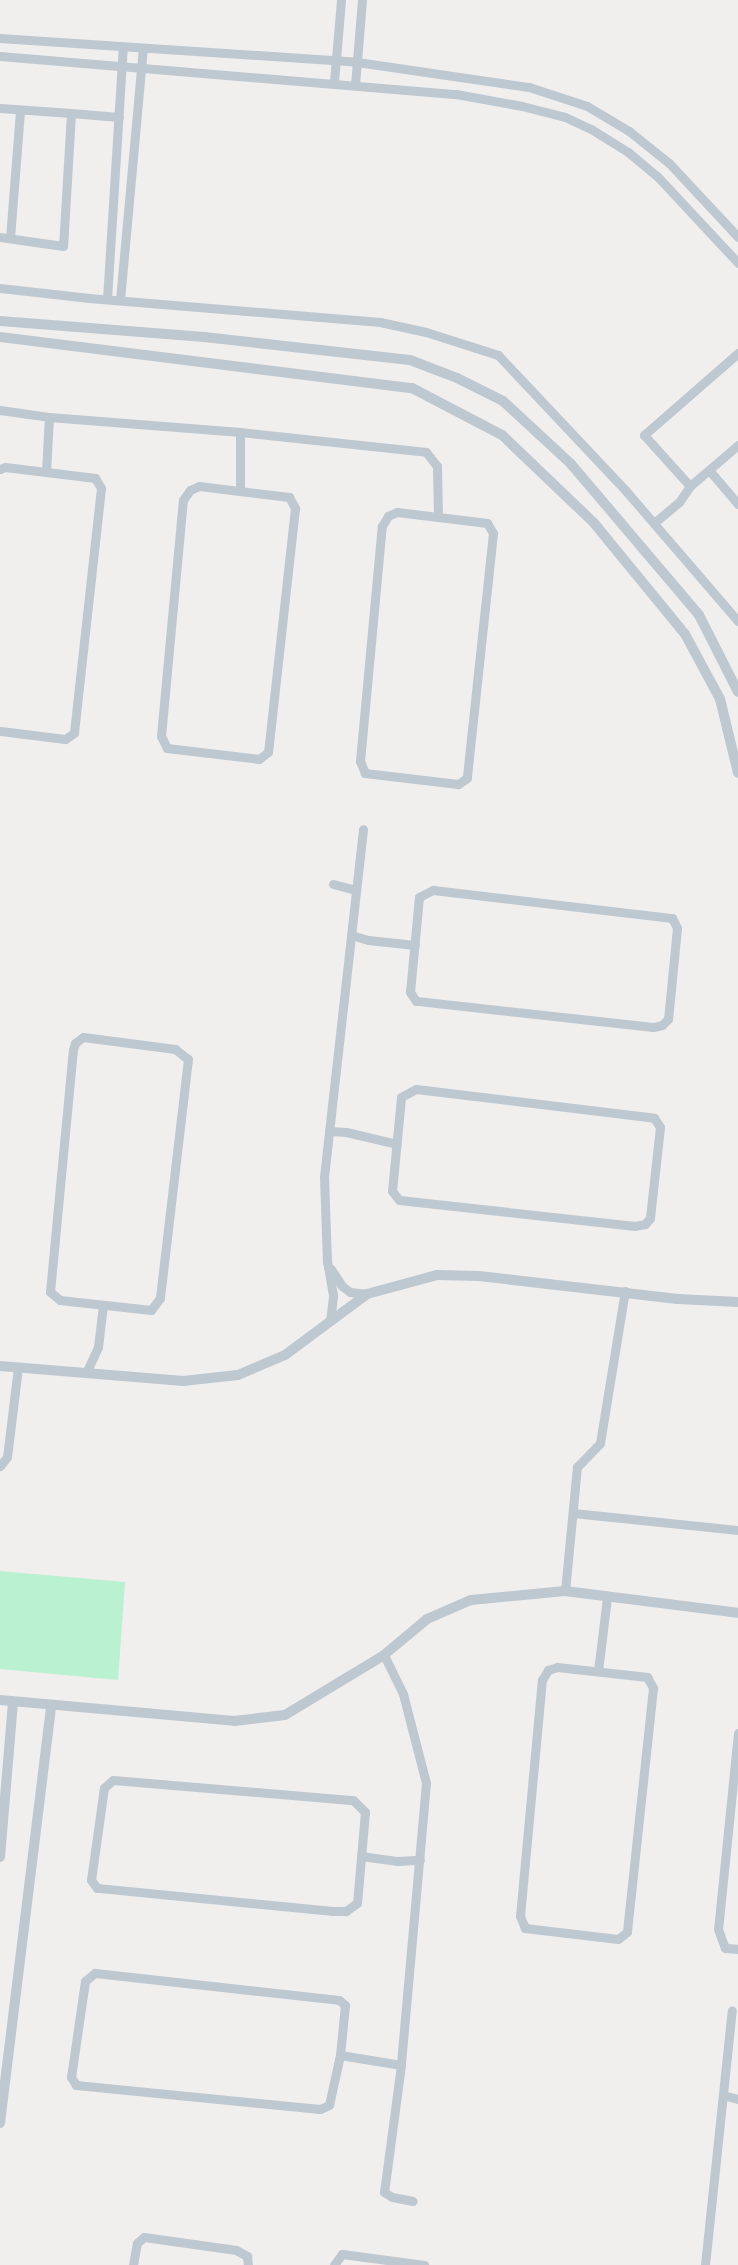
<!DOCTYPE html>
<style>
body{margin:0}
#map{position:relative;width:738px;height:2265px;overflow:hidden;background:#f1eeee;font-family:Inter,sans-serif}
div>[style]{position:absolute}
.green>*{inset:0;background:#b9f1d1}
.minor>*{height:9px;margin:-4.5px;padding:0 4.5px;transform-origin:4.5px;border-radius:4.5px;background:#bdc8d1}
.tertiary>*{height:10px;margin:-5px;padding:0 5px;transform-origin:5px;border-radius:5px;background:#bdc8d1}
span{translate:-50% -50%;white-space:nowrap;text-align:center;line-height:1.15;-webkit-text-stroke:5px #fff;paint-order:stroke}
</style>
<div id="map">
<div class="green">
<div style="clip-path:polygon(0 1571px,125px 1582px,118px 1680px,0 1669px)"></div>
</div>
<div class="minor">
<div style="left:0;top:38px;width:358px;rotate:3.8deg"></div>
<div style="left:357px;top:62px;width:174px;rotate:8.3deg"></div>
<div style="left:529px;top:87px;width:61px;rotate:18.1deg"></div>
<div style="left:587px;top:106px;width:49px;rotate:30.8deg"></div>
<div style="left:629px;top:131px;width:51px;rotate:38.7deg"></div>
<div style="left:669px;top:163px;width:101px;rotate:47deg"></div>
<div style="left:0;top:56px;width:458px;rotate:4.8deg"></div>
<div style="left:456px;top:94px;width:67px;rotate:10.3deg"></div>
<div style="left:522px;top:106px;width:44px;rotate:14.3deg"></div>
<div style="left:565px;top:117px;width:29px;rotate:25deg"></div>
<div style="left:591px;top:129px;width:44px;rotate:31.9deg"></div>
<div style="left:628px;top:152px;width:38px;rotate:40deg"></div>
<div style="left:657px;top:176px;width:119px;rotate:47deg"></div>
<div style="left:334px;top:82px;width:82px;rotate:-85.1deg"></div>
<div style="left:355px;top:85px;width:85px;rotate:-85.3deg"></div>
<div style="left:0;top:108px;width:71px;rotate:4deg"></div>
<div style="left:71px;top:113px;width:133px;rotate:93.4deg"></div>
<div style="left:63px;top:246px;width:64px;rotate:-171.9deg"></div>
<div style="left:71px;top:113px;width:48px;rotate:4.8deg"></div>
<div style="left:10px;top:238px;width:128px;rotate:-85.5deg"></div>
<div style="left:0;top:288px;width:90px;rotate:6.4deg"></div>
<div style="left:89px;top:298px;width:292px;rotate:4.7deg"></div>
<div style="left:380px;top:322px;width:47px;rotate:12.3deg"></div>
<div style="left:426px;top:332px;width:76px;rotate:17.7deg"></div>
<div style="left:498px;top:355px;width:187px;rotate:46.7deg"></div>
<div style="left:626px;top:491px;width:172px;rotate:49.3deg"></div>
<div style="left:107px;top:299px;width:252px;rotate:-86.4deg"></div>
<div style="left:120px;top:300px;width:252px;rotate:-84.8deg"></div>
<div style="left:738px;top:353px;width:125px;rotate:138.9deg"></div>
<div style="left:644px;top:435px;width:69px;rotate:48deg"></div>
<div style="left:690px;top:486px;width:63px;rotate:-40.5deg"></div>
<div style="left:0;top:410px;width:49px;rotate:8.1deg"></div>
<div style="left:49px;top:417px;width:192px;rotate:4.5deg"></div>
<div style="left:240px;top:432px;width:187px;rotate:6.1deg"></div>
<div style="left:426px;top:452px;width:18px;rotate:52deg"></div>
<div style="left:437px;top:466px;width:51px;rotate:88.9deg"></div>
<div style="left:0;top:469px;width:5px;rotate:-22deg"></div>
<div style="left:5px;top:467px;width:91px;rotate:7deg"></div>
<div style="left:95px;top:478px;width:12px;rotate:59deg"></div>
<div style="left:101px;top:488px;width:246px;rotate:96.3deg"></div>
<div style="left:74px;top:733px;width:11px;rotate:146deg"></div>
<div style="left:65px;top:739px;width:65px;rotate:-173deg"></div>
<div style="left:709px;top:470px;width:45px;rotate:49.5deg"></div>
<div style="left:46px;top:472px;width:55px;rotate:-86.9deg"></div>
<div style="left:199px;top:486px;width:91px;rotate:7deg"></div>
<div style="left:289px;top:497px;width:13px;rotate:61deg"></div>
<div style="left:295px;top:508px;width:245px;rotate:96.3deg"></div>
<div style="left:268px;top:752px;width:11px;rotate:142deg"></div>
<div style="left:259px;top:759px;width:93px;rotate:-173.2deg"></div>
<div style="left:167px;top:748px;width:13px;rotate:-117deg"></div>
<div style="left:161px;top:736px;width:237px;rotate:-84.7deg"></div>
<div style="left:183px;top:500px;width:12px;rotate:-55deg"></div>
<div style="left:190px;top:490px;width:10px;rotate:-24deg"></div>
<div style="left:240px;top:491px;width:59px;rotate:-90deg"></div>
<div style="left:397px;top:512px;width:91px;rotate:7deg"></div>
<div style="left:487px;top:523px;width:12px;rotate:59deg"></div>
<div style="left:493px;top:533px;width:246px;rotate:96.1deg"></div>
<div style="left:467px;top:778px;width:11px;rotate:146deg"></div>
<div style="left:458px;top:784px;width:94px;rotate:-173.3deg"></div>
<div style="left:365px;top:773px;width:13px;rotate:-113deg"></div>
<div style="left:360px;top:761px;width:236px;rotate:-84.7deg"></div>
<div style="left:382px;top:526px;width:12px;rotate:-59deg"></div>
<div style="left:388px;top:516px;width:10px;rotate:-24deg"></div>
<div style="left:654px;top:523px;width:33px;rotate:-40deg"></div>
<div style="left:679px;top:502px;width:19px;rotate:-55deg"></div>
<div style="left:333px;top:884px;width:24px;rotate:15deg"></div>
<div style="left:433px;top:890px;width:241px;rotate:6.7deg"></div>
<div style="left:672px;top:918px;width:11px;rotate:63deg"></div>
<div style="left:677px;top:928px;width:91px;rotate:95.6deg"></div>
<div style="left:668px;top:1019px;width:8px;rotate:135deg"></div>
<div style="left:662px;top:1025px;width:9px;rotate:167deg"></div>
<div style="left:653px;top:1027px;width:238px;rotate:-173.7deg"></div>
<div style="left:416px;top:1001px;width:11px;rotate:-124deg"></div>
<div style="left:410px;top:992px;width:95px;rotate:-84.6deg"></div>
<div style="left:419px;top:897px;width:16px;rotate:-27deg"></div>
<div style="left:351px;top:935px;width:18px;rotate:16deg"></div>
<div style="left:368px;top:940px;width:47px;rotate:6.1deg"></div>
<div style="left:83px;top:1037px;width:93px;rotate:7.4deg"></div>
<div style="left:175px;top:1049px;width:16px;rotate:38deg"></div>
<div style="left:188px;top:1059px;width:241px;rotate:96.7deg"></div>
<div style="left:160px;top:1298px;width:15px;rotate:127deg"></div>
<div style="left:151px;top:1310px;width:92px;rotate:-173.7deg"></div>
<div style="left:60px;top:1300px;width:13px;rotate:-141deg"></div>
<div style="left:50px;top:1292px;width:243px;rotate:-84.6deg"></div>
<div style="left:73px;top:1050px;width:7px;rotate:-74deg"></div>
<div style="left:75px;top:1043px;width:10px;rotate:-37deg"></div>
<div style="left:416px;top:1089px;width:240px;rotate:6.9deg"></div>
<div style="left:654px;top:1118px;width:11px;rotate:56deg"></div>
<div style="left:660px;top:1127px;width:92px;rotate:96.3deg"></div>
<div style="left:650px;top:1218px;width:8px;rotate:130deg"></div>
<div style="left:645px;top:1224px;width:10px;rotate:169deg"></div>
<div style="left:635px;top:1226px;width:237px;rotate:-173.7deg"></div>
<div style="left:399px;top:1200px;width:11px;rotate:-128deg"></div>
<div style="left:392px;top:1191px;width:94px;rotate:-84.5deg"></div>
<div style="left:401px;top:1097px;width:17px;rotate:-28deg"></div>
<div style="left:329px;top:1131px;width:17px;rotate:3deg"></div>
<div style="left:346px;top:1132px;width:52px;rotate:13.2deg"></div>
<div style="left:331px;top:1269px;width:20px;rotate:57deg"></div>
<div style="left:342px;top:1286px;width:10px;rotate:37deg"></div>
<div style="left:350px;top:1292px;width:17px;rotate:7deg"></div>
<div style="left:330px;top:1321px;width:26px;rotate:-83deg"></div>
<div style="left:333px;top:1295px;width:34px;rotate:-100deg"></div>
<div style="left:327px;top:1262px;width:85px;rotate:-92deg"></div>
<div style="left:324px;top:1177px;width:350px;rotate:-83.6deg"></div>
<div style="left:86px;top:1373px;width:29px;rotate:-65deg"></div>
<div style="left:98px;top:1347px;width:42px;rotate:-83.2deg"></div>
<div style="left:0;top:1466px;width:11px;rotate:-52deg"></div>
<div style="left:7px;top:1457px;width:90px;rotate:-83deg"></div>
<div style="left:573px;top:1513px;width:166px;rotate:5.9deg"></div>
<div style="left:565px;top:1591px;width:125px;rotate:-84.5deg"></div>
<div style="left:577px;top:1467px;width:33px;rotate:-46deg"></div>
<div style="left:600px;top:1443px;width:154px;rotate:-80.7deg"></div>
<div style="left:384px;top:1655px;width:43px;rotate:64deg"></div>
<div style="left:403px;top:1694px;width:92px;rotate:75.5deg"></div>
<div style="left:426px;top:1783px;width:283px;rotate:95.1deg"></div>
<div style="left:401px;top:2065px;width:128px;rotate:97.6deg"></div>
<div style="left:384px;top:2192px;width:9px;rotate:32deg"></div>
<div style="left:392px;top:2197px;width:21px;rotate:11deg"></div>
<div style="left:557px;top:1667px;width:91px;rotate:6.3deg"></div>
<div style="left:647px;top:1677px;width:13px;rotate:61deg"></div>
<div style="left:653px;top:1688px;width:245px;rotate:96.1deg"></div>
<div style="left:627px;top:1932px;width:11px;rotate:142deg"></div>
<div style="left:618px;top:1939px;width:94px;rotate:-173.3deg"></div>
<div style="left:525px;top:1928px;width:13px;rotate:-113deg"></div>
<div style="left:520px;top:1916px;width:237px;rotate:-84.7deg"></div>
<div style="left:542px;top:1680px;width:12px;rotate:-59deg"></div>
<div style="left:548px;top:1670px;width:9px;rotate:-18deg"></div>
<div style="left:598px;top:1671px;width:74px;rotate:-83deg"></div>
<div style="left:738px;top:1733px;width:197px;rotate:95.8deg"></div>
<div style="left:718px;top:1929px;width:20px;rotate:70deg"></div>
<div style="left:725px;top:1948px;width:13px;rotate:4deg"></div>
<div style="left:113px;top:1780px;width:241px;rotate:4.8deg"></div>
<div style="left:353px;top:1800px;width:17px;rotate:45deg"></div>
<div style="left:365px;top:1812px;width:91px;rotate:95deg"></div>
<div style="left:357px;top:1903px;width:14px;rotate:144deg"></div>
<div style="left:346px;top:1911px;width:13px;rotate:180deg"></div>
<div style="left:333px;top:1911px;width:237px;rotate:-174.4deg"></div>
<div style="left:97px;top:1888px;width:10px;rotate:-127deg"></div>
<div style="left:91px;top:1880px;width:93px;rotate:-82deg"></div>
<div style="left:104px;top:1788px;width:12px;rotate:-42deg"></div>
<div style="left:361px;top:1856px;width:37px;rotate:8deg"></div>
<div style="left:398px;top:1861px;width:22px;rotate:-3deg"></div>
<div style="left:95px;top:1973px;width:245px;rotate:6.3deg"></div>
<div style="left:339px;top:2000px;width:8px;rotate:40deg"></div>
<div style="left:345px;top:2005px;width:50px;rotate:95.7deg"></div>
<div style="left:340px;top:2055px;width:51px;rotate:102.4deg"></div>
<div style="left:329px;top:2105px;width:10px;rotate:156deg"></div>
<div style="left:320px;top:2109px;width:245px;rotate:-174.4deg"></div>
<div style="left:76px;top:2085px;width:9px;rotate:-122deg"></div>
<div style="left:71px;top:2077px;width:97px;rotate:-81.7deg"></div>
<div style="left:85px;top:1981px;width:13px;rotate:-39deg"></div>
<div style="left:340px;top:2055px;width:62px;rotate:9.3deg"></div>
<div style="left:723px;top:2095px;width:16px;rotate:15deg"></div>
<div style="left:133px;top:2265px;width:22px;rotate:-80deg"></div>
<div style="left:137px;top:2243px;width:9px;rotate:-41deg"></div>
<div style="left:144px;top:2237px;width:93px;rotate:8deg"></div>
<div style="left:236px;top:2250px;width:13px;rotate:29deg"></div>
<div style="left:247px;top:2256px;width:9px;rotate:84deg"></div>
<div style="left:334px;top:2265px;width:14px;rotate:-54deg"></div>
<div style="left:342px;top:2254px;width:83px;rotate:7.6deg"></div>
<div style="left:705px;top:2265px;width:256px;rotate:-84deg"></div>
</div>
<div class="tertiary">
<div style="left:0;top:321px;width:205px;rotate:4.5deg"></div>
<div style="left:204px;top:337px;width:207px;rotate:6.4deg"></div>
<div style="left:410px;top:360px;width:50px;rotate:21deg"></div>
<div style="left:457px;top:378px;width:51px;rotate:26.6deg"></div>
<div style="left:503px;top:401px;width:93px;rotate:42.8deg"></div>
<div style="left:571px;top:464px;width:198px;rotate:49.7deg"></div>
<div style="left:699px;top:615px;width:86px;rotate:63.1deg"></div>
<div style="left:0;top:337px;width:415px;rotate:7.1deg"></div>
<div style="left:412px;top:388px;width:102px;rotate:27.6deg"></div>
<div style="left:502px;top:435px;width:127px;rotate:43.7deg"></div>
<div style="left:594px;top:523px;width:144px;rotate:50.7deg"></div>
<div style="left:685px;top:634px;width:74px;rotate:61.7deg"></div>
<div style="left:720px;top:699px;width:76px;rotate:76.3deg"></div>
<div style="left:0;top:1366px;width:184px;rotate:4.7deg"></div>
<div style="left:183px;top:1381px;width:55px;rotate:-6.2deg"></div>
<div style="left:238px;top:1375px;width:51px;rotate:-23.1deg"></div>
<div style="left:285px;top:1355px;width:102px;rotate:-36.6deg"></div>
<div style="left:367px;top:1294px;width:73px;rotate:-15.2deg"></div>
<div style="left:437px;top:1275px;width:42px;rotate:1.4deg"></div>
<div style="left:479px;top:1276px;width:200px;rotate:6.6deg"></div>
<div style="left:678px;top:1299px;width:60px;rotate:2.9deg"></div>
<div style="left:0;top:1700px;width:235px;rotate:5.1deg"></div>
<div style="left:234px;top:1721px;width:51px;rotate:-6.7deg"></div>
<div style="left:285px;top:1715px;width:116px;rotate:-31.2deg"></div>
<div style="left:384px;top:1655px;width:56px;rotate:-39.9deg"></div>
<div style="left:427px;top:1619px;width:48px;rotate:-23.4deg"></div>
<div style="left:471px;top:1600px;width:94px;rotate:-5.5deg"></div>
<div style="left:565px;top:1591px;width:174px;rotate:7.2deg"></div>
<div style="left:0;top:1857px;width:156px;rotate:-85.2deg"></div>
<div style="left:0;top:2123px;width:420px;rotate:-83deg"></div>
</div>
</div>
